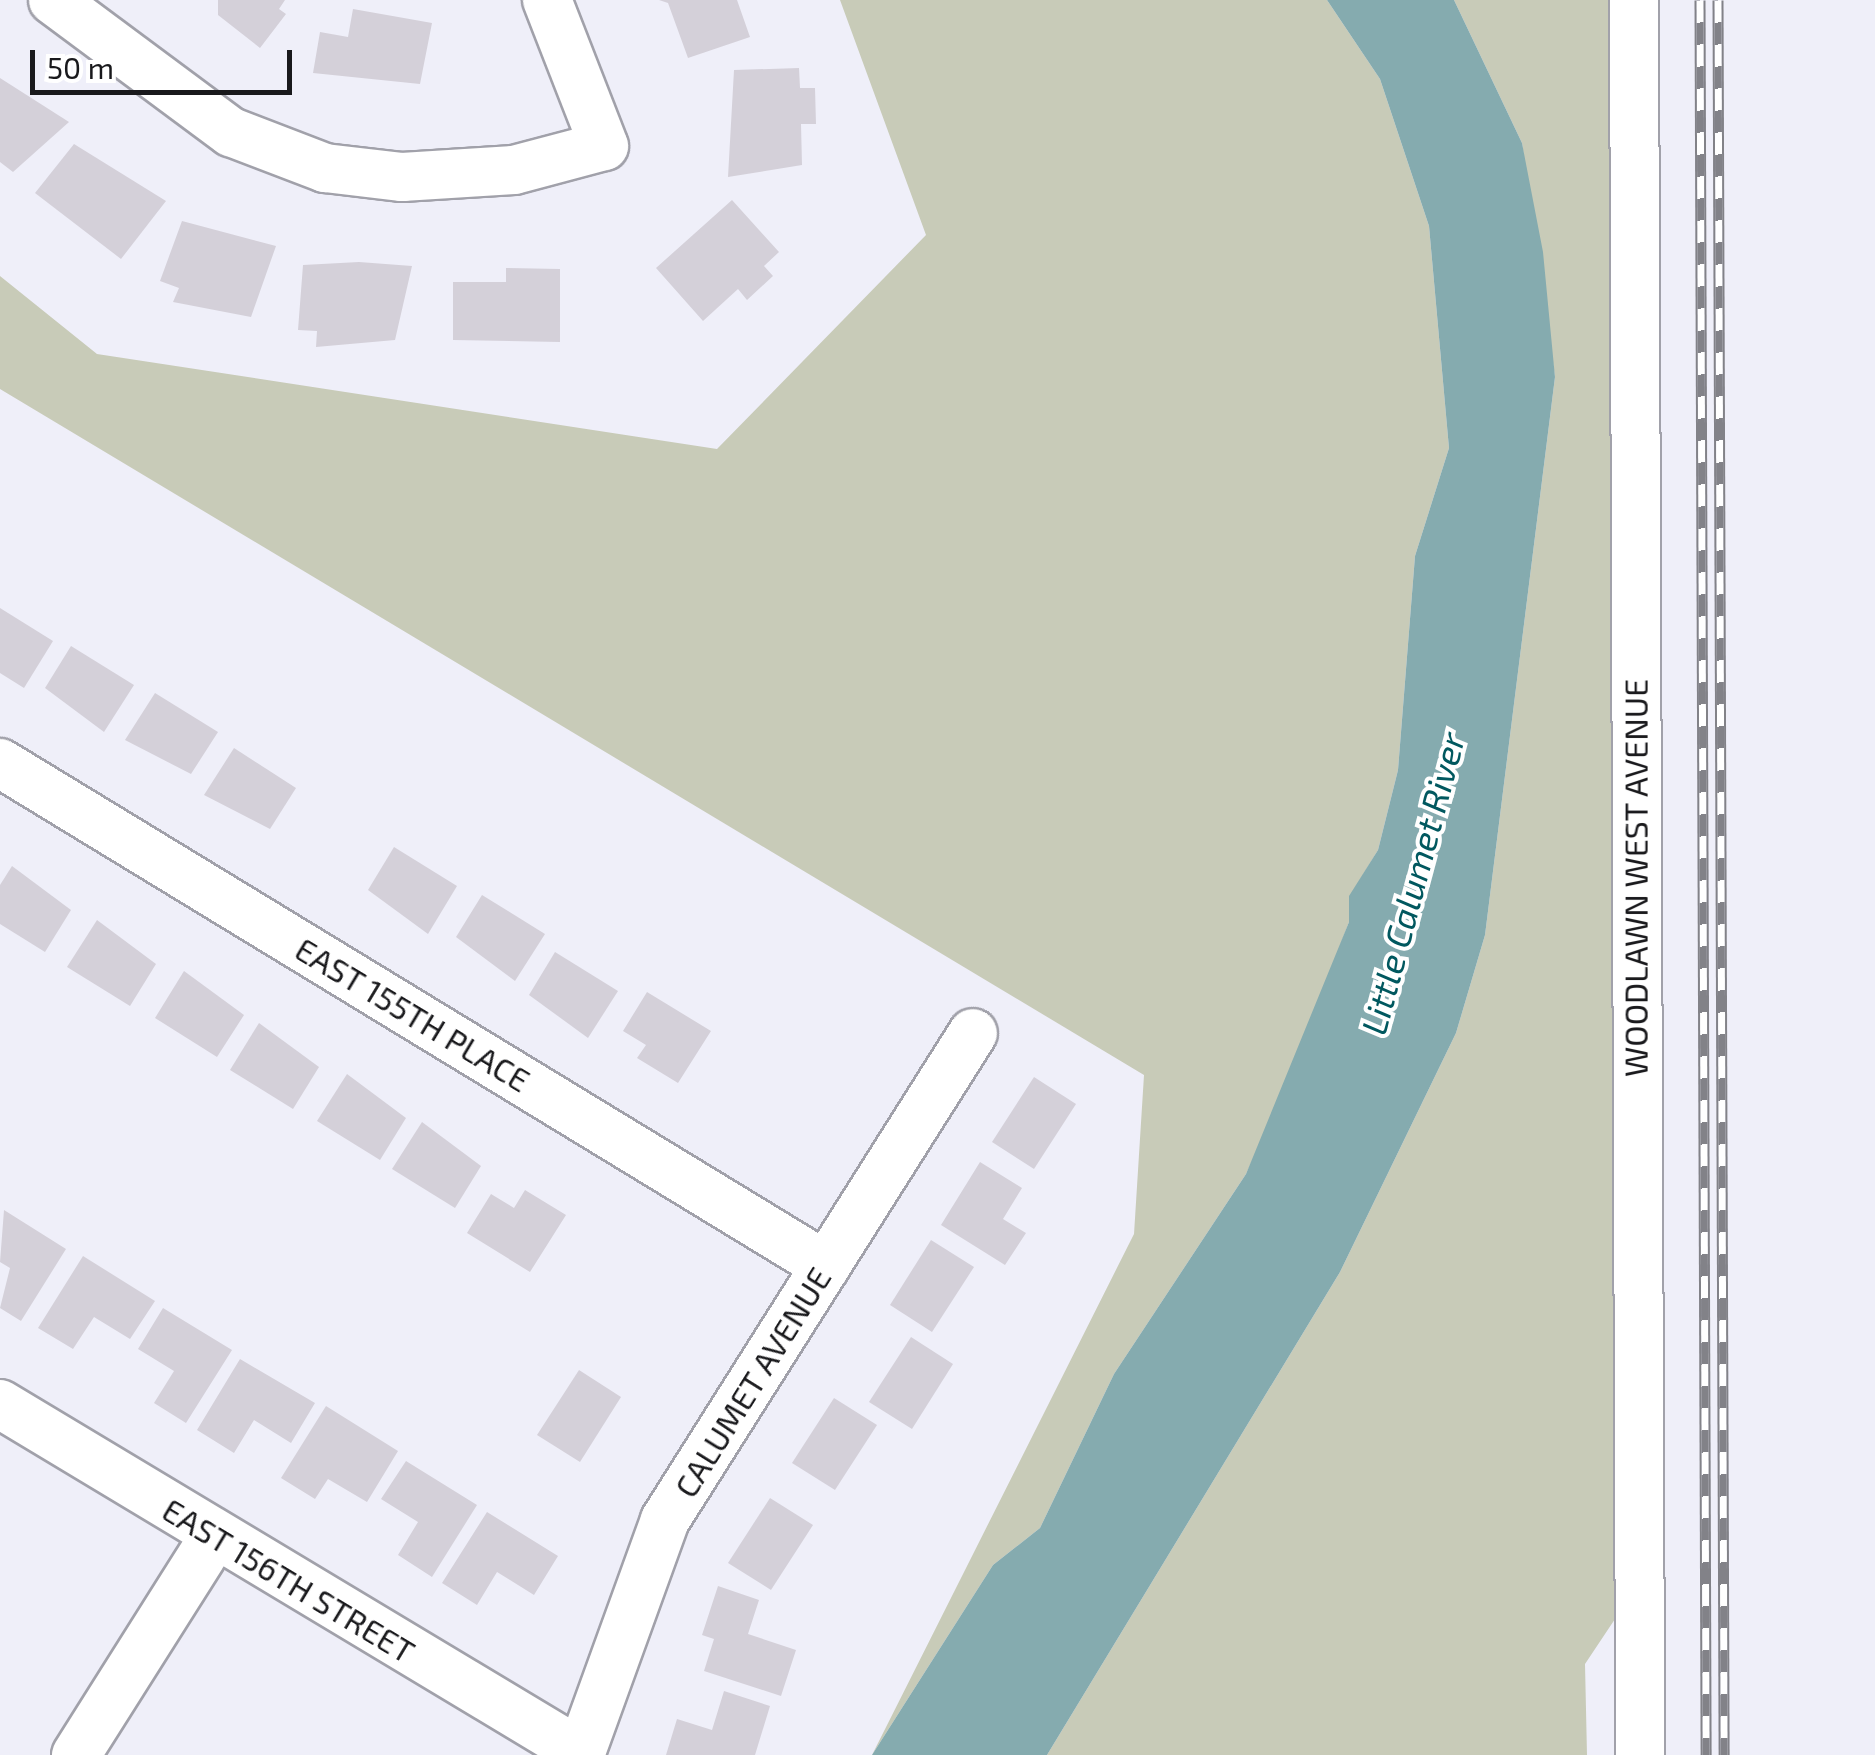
<!DOCTYPE html>
<style>
body{margin:0}
#map{position:relative;width:1875px;height:1755px;overflow:hidden;background:#efeff9;font-family:"Exo 2",sans-serif}
div>[style]{position:absolute}
.green>*{inset:0;background:#c8cbb8}
.water>*{inset:0;background:#85abaf}
.building>*{inset:0;background:#d4d0d9}
.roads{filter:drop-shadow(2px 0 #a1a1aa) drop-shadow(-2px 0 #a1a1aa) drop-shadow(0 2px #a1a1aa) drop-shadow(0 -2px #a1a1aa)}
.minor>*{height:48px;margin:-24px;padding:0 24px;transform-origin:24px;border-radius:24px;background:#fff}
.rail>*{height:11px;margin-top:-5.5px;transform-origin:0;background:repeating-linear-gradient(90deg,#fff 0 22px,#828288 0 44px);box-sizing:border-box;border-block:2px solid #828288}
span{translate:-50% -50%;white-space:nowrap;text-align:center;line-height:1.15;-webkit-text-stroke:8px #fff;paint-order:stroke}
.street-label{font-size:32px;color:#19191c}
.water-label{font-size:35px;color:#01585f;font-style:italic}
.scale{position:absolute;left:30px;top:50px;width:262px;height:45px;box-sizing:border-box;border:5px solid #19191c;border-top:0;padding-left:12px;font-size:30px;line-height:35px;white-space:nowrap;color:#19191c;-webkit-text-stroke:8px #fff;paint-order:stroke}
</style>
<div id="map">
<div class="green">
<div style="clip-path:polygon(840px 0,1327px 0,1380px 79px,1429px 226px,1449px 448px,1415px 556px,1398px 770px,1378px 850px,1350px 896px,1349px 922px,1287px 1084px,1246px 1174px,1114px 1374px,1040px 1528px,993px 1565px,872px 1755px,1134px 1234px,1144px 1075px,0 389px,0 276px,97px 354px,717px 449px,926px 235px)"></div>
<div style="clip-path:polygon(1454px 0,1608px 0,1627px 1601px,1585px 1664px,1587px 1755px,1047px 1755px,1340px 1272px,1456px 1033px,1485px 935px,1555px 377px,1522px 143px)"></div>
</div>
<div class="water">
<div style="clip-path:polygon(1327px 0,1454px 0,1522px 143px,1543px 252px,1555px 377px,1485px 935px,1456px 1033px,1340px 1272px,1047px 1755px,872px 1755px,993px 1565px,1040px 1528px,1114px 1374px,1246px 1174px,1349px 922px,1349px 896px,1378px 850px,1398px 770px,1415px 556px,1449px 448px,1429px 226px,1380px 79px)"></div>
</div>
<div class="building">
<div style="clip-path:polygon(218px 0,285px 0,279px 9px,286px 14px,260px 48px,218px 15px)"></div>
<div style="clip-path:polygon(659px 0,737px 0,750px 37px,688px 58px,668px 3px)"></div>
<div style="clip-path:polygon(353px 9px,432px 23px,420px 84px,313px 73px,320px 32px,348px 37px)"></div>
<div style="clip-path:polygon(799px 68px,800px 88px,815px 88px,816px 124px,801px 124px,802px 165px,728px 177px,734px 70px)"></div>
<div style="clip-path:polygon(0 78px,69px 122px,13px 172px,0 162px)"></div>
<div style="clip-path:polygon(74px 144px,166px 201px,121px 259px,35px 193px)"></div>
<div style="clip-path:polygon(732px 200px,779px 252px,764px 266px,773px 276px,747px 300px,738px 289px,703px 321px,656px 268px)"></div>
<div style="clip-path:polygon(182px 221px,276px 246px,251px 317px,173px 302px,179px 288px,160px 281px)"></div>
<div style="clip-path:polygon(359px 262px,412px 266px,395px 340px,316px 347px,317px 331px,298px 330px,303px 265px)"></div>
<div style="clip-path:polygon(506px 268px,560px 269px,560px 342px,453px 340px,453px 282px,506px 282px)"></div>
<div style="clip-path:polygon(0 608px,53px 641px,24px 688px,0 673px)"></div>
<div style="clip-path:polygon(71px 646px,134px 685px,104px 732px,45px 688px)"></div>
<div style="clip-path:polygon(155px 693px,218px 732px,191px 774px,125px 740px)"></div>
<div style="clip-path:polygon(234px 748px,296px 788px,270px 829px,204px 795px)"></div>
<div style="clip-path:polygon(394px 847px,457px 886px,428px 934px,368px 890px)"></div>
<div style="clip-path:polygon(12px 866px,71px 910px,45px 952px,0 924px,0 885px)"></div>
<div style="clip-path:polygon(482px 895px,545px 934px,515px 981px,456px 937px)"></div>
<div style="clip-path:polygon(97px 920px,156px 964px,130px 1006px,67px 967px)"></div>
<div style="clip-path:polygon(555px 952px,618px 991px,588px 1038px,529px 995px)"></div>
<div style="clip-path:polygon(184px 971px,244px 1015px,217px 1057px,155px 1018px)"></div>
<div style="clip-path:polygon(647px 992px,711px 1031px,678px 1083px,637px 1058px,646px 1045px,623px 1031px)"></div>
<div style="clip-path:polygon(259px 1023px,319px 1067px,293px 1109px,230px 1070px)"></div>
<div style="clip-path:polygon(347px 1074px,406px 1118px,380px 1160px,317px 1121px)"></div>
<div style="clip-path:polygon(1034px 1077px,1076px 1104px,1034px 1169px,992px 1142px)"></div>
<div style="clip-path:polygon(422px 1122px,481px 1166px,455px 1208px,392px 1169px)"></div>
<div style="clip-path:polygon(980px 1162px,1022px 1188px,1003px 1219px,1026px 1233px,1005px 1265px,941px 1225px)"></div>
<div style="clip-path:polygon(525px 1190px,566px 1215px,530px 1272px,467px 1233px,491px 1194px,514px 1208px)"></div>
<div style="clip-path:polygon(4px 1210px,66px 1249px,21px 1321px,0 1308px,10px 1268px,0 1262px)"></div>
<div style="clip-path:polygon(931px 1240px,974px 1267px,932px 1332px,890px 1305px)"></div>
<div style="clip-path:polygon(83px 1256px,155px 1301px,130px 1339px,94px 1317px,73px 1349px,38px 1328px)"></div>
<div style="clip-path:polygon(163px 1308px,232px 1350px,186px 1423px,154px 1403px,174px 1371px,138px 1349px)"></div>
<div style="clip-path:polygon(911px 1337px,953px 1364px,912px 1429px,869px 1402px)"></div>
<div style="clip-path:polygon(240px 1359px,315px 1403px,291px 1443px,254px 1420px,234px 1453px,197px 1430px)"></div>
<div style="clip-path:polygon(579px 1370px,621px 1397px,580px 1462px,537px 1435px)"></div>
<div style="clip-path:polygon(834px 1398px,877px 1425px,835px 1490px,792px 1463px)"></div>
<div style="clip-path:polygon(326px 1406px,398px 1451px,367px 1502px,328px 1479px,315px 1499px,281px 1478px)"></div>
<div style="clip-path:polygon(406px 1461px,477px 1505px,432px 1577px,398px 1555px,418px 1522px,381px 1499px)"></div>
<div style="clip-path:polygon(770px 1498px,813px 1525px,771px 1590px,728px 1563px)"></div>
<div style="clip-path:polygon(487px 1512px,558px 1556px,534px 1595px,497px 1572px,477px 1605px,442px 1583px)"></div>
<div style="clip-path:polygon(718px 1586px,759px 1600px,748px 1634px,796px 1650px,781px 1696px,704px 1671px,714px 1639px,702px 1635px)"></div>
<div style="clip-path:polygon(724px 1691px,770px 1706px,755px 1755px,666px 1755px,677px 1719px,712px 1730px)"></div>
</div>
<div class="roads">
<div class="minor">
<div style="left:53px;top:0;width:222px;rotate:36.6deg"></div>
<div style="left:231px;top:132px;width:101px;rotate:21deg"></div>
<div style="left:325px;top:168px;width:78px;rotate:6.7deg"></div>
<div style="left:402px;top:177px;width:112px;rotate:-3.6deg"></div>
<div style="left:514px;top:170px;width:93px;rotate:-14.9deg"></div>
<div style="left:604px;top:146px;width:157px;rotate:-111.3deg"></div>
<div style="left:1634px;top:0;width:1755px;rotate:89.8deg"></div>
<div style="left:0;top:763px;width:967px;rotate:31.34deg"></div>
<div style="left:0;top:1404px;width:678px;rotate:30.99deg"></div>
<div style="left:76px;top:1755px;width:258px;rotate:-57.7deg"></div>
<div style="left:580px;top:1755px;width:250px;rotate:-70.1deg"></div>
<div style="left:665px;top:1520px;width:576px;rotate:-57.69deg"></div>
</div>
</div>
<div class="rail">
<div style="left:1700px;top:0;width:1755px;rotate:89.8deg"></div>
<div style="left:1718px;top:0;width:1755px;rotate:89.8deg"></div>
</div>
<div class="street-label">
<span style="left:1635px;top:878px;rotate:-90deg">WOODLAWN WEST AVENUE</span>
<span style="left:413px;top:1014px;rotate:31deg">EAST 155TH PLACE</span>
<span style="left:752px;top:1382px;rotate:-58deg">CALUMET AVENUE</span>
<span style="left:289px;top:1580px;rotate:31deg">EAST 156TH STREET</span>
</div>
<div class="water-label">
<span style="left:1412px;top:883px;rotate:-75deg">Little Calumet River</span>
</div>
<div class="scale">50 m</div>
</div>
